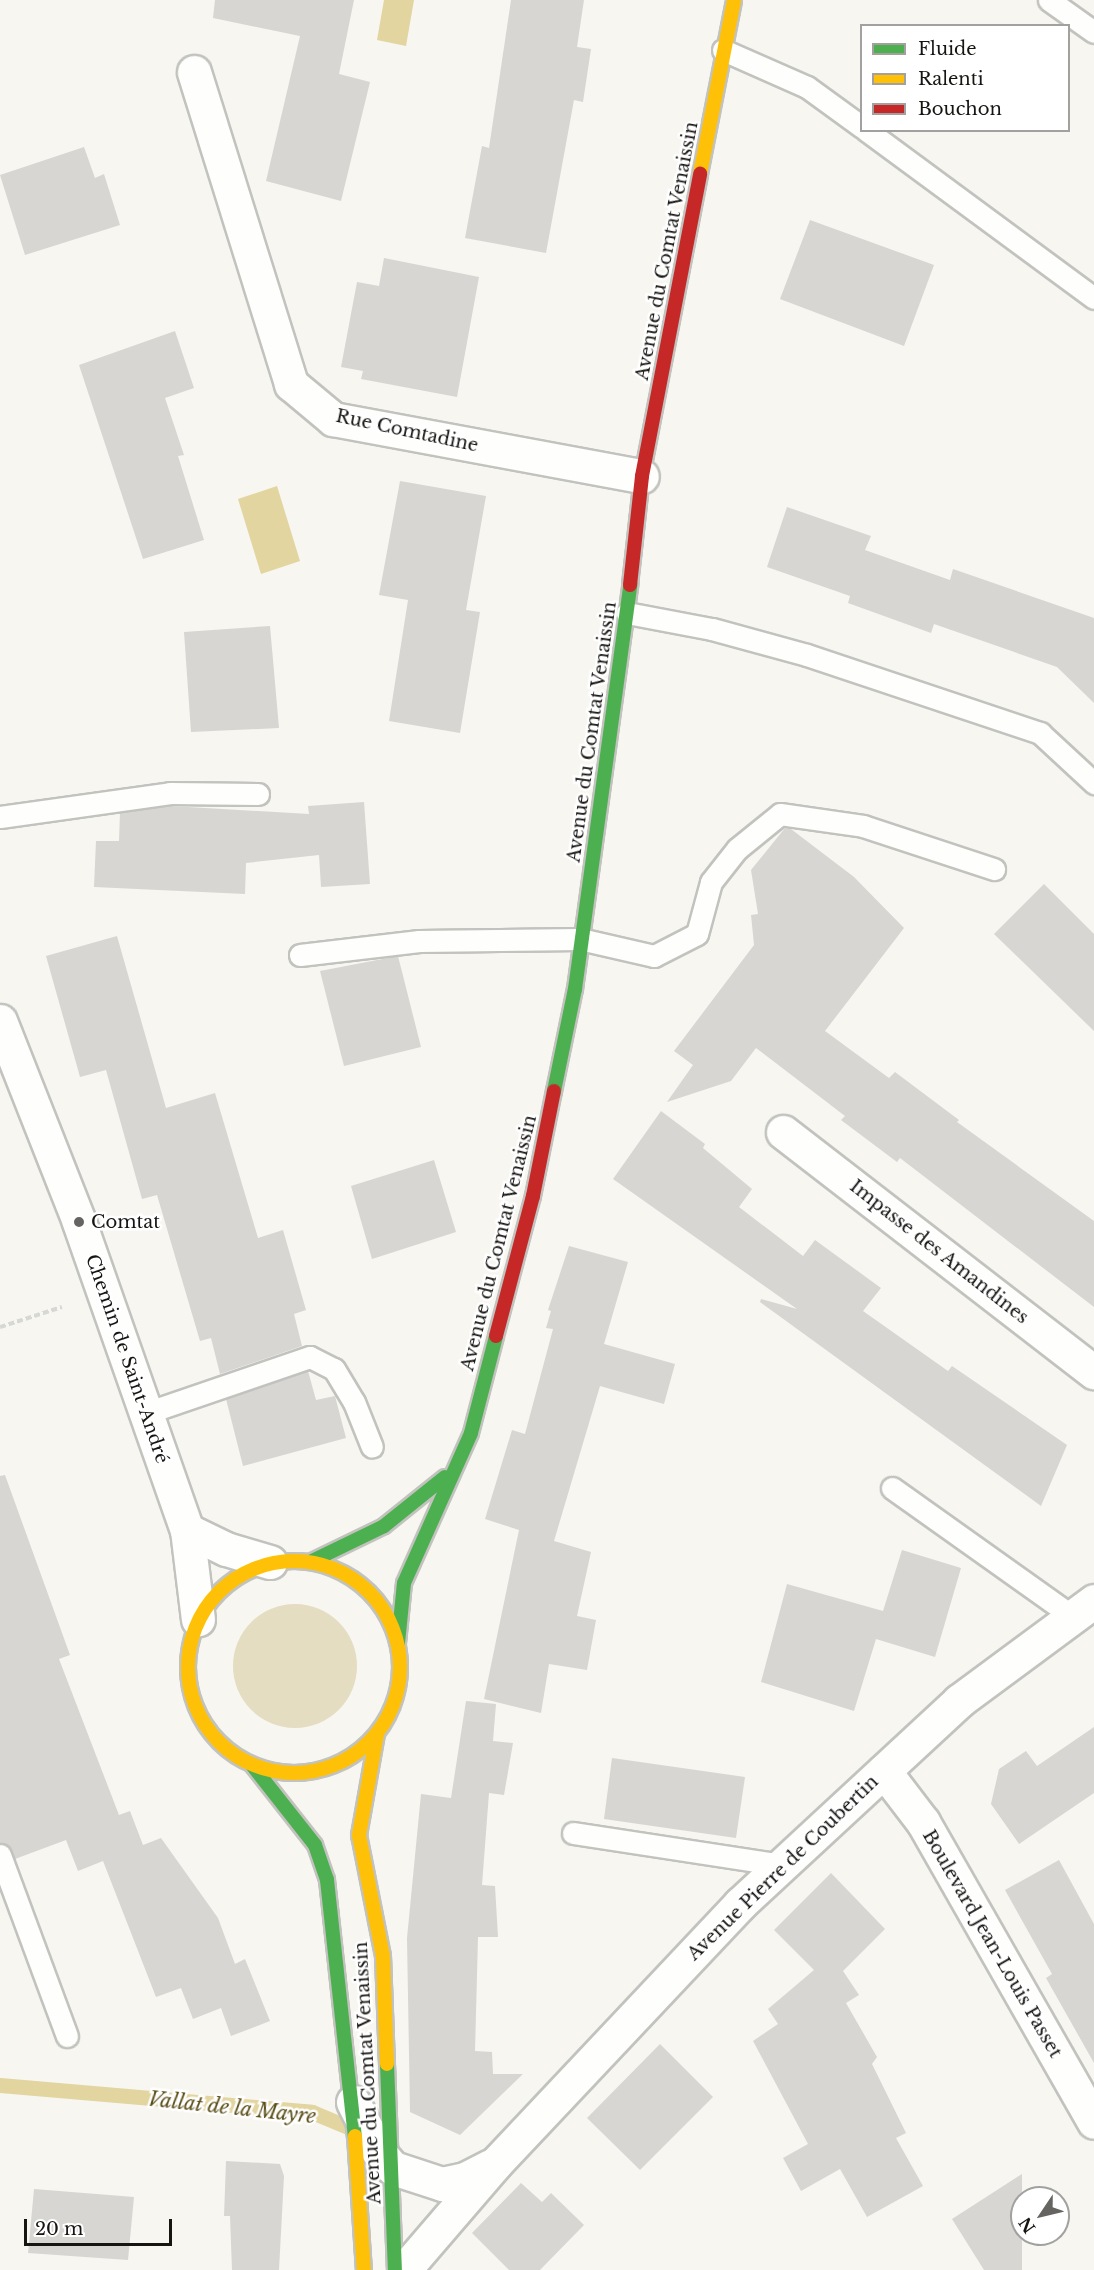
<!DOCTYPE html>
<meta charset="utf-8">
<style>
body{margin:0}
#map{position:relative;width:1094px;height:2270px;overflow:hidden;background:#f7f6f1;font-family:"Libre Baskerville",serif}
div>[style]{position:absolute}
.green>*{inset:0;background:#e4ddc1}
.round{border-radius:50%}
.water>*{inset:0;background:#e2d5a0}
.stream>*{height:15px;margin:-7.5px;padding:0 7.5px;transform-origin:7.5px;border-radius:7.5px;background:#e2d5a0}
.building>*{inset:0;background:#d7d6d2}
.path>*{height:4px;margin-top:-2px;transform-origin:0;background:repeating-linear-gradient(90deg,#d7d7d5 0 6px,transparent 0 9px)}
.roads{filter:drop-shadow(2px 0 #c2c2be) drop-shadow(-2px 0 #c2c2be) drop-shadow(0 2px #c2c2be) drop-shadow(0 -2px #c2c2be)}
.lane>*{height:21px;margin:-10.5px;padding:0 10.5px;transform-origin:10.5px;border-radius:10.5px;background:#fefefd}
.street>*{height:33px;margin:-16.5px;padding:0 16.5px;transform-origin:16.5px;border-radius:16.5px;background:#fefefd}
.fast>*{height:14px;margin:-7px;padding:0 7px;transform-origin:7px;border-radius:7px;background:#4caf50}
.slow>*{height:14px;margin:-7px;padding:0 7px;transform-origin:7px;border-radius:7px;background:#ffc107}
.slow>.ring{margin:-7px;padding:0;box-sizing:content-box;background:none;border:14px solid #ffc107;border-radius:50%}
.jam>*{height:14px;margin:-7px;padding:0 7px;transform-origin:7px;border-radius:7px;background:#c62828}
.dots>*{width:16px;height:16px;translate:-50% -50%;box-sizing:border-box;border:3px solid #fff;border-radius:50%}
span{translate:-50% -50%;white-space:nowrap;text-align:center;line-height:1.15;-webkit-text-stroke:5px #fff;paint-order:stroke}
.street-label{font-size:18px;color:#161512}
.poi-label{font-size:18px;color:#161512}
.left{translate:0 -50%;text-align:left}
.water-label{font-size:20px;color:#5a4e16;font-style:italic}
.legend{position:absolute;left:860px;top:24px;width:210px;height:108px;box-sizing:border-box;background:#fff;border:2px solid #a2a1a0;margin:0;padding:8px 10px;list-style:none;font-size:18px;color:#161512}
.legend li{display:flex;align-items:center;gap:12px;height:30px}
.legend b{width:30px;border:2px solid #a2a1a0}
.north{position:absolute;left:1010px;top:2186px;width:60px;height:60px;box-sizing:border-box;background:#fff;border:2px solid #a2a1a0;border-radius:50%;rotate:235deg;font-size:16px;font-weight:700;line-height:24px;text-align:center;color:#161512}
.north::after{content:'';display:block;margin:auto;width:21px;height:27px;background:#656460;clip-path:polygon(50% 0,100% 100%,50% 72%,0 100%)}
.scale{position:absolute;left:24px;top:2219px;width:148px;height:27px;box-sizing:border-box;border:3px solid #161512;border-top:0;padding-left:8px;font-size:18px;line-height:21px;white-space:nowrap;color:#161512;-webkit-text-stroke:4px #fff;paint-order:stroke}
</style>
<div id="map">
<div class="green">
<div class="round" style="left:233px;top:1604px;width:124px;height:124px"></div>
</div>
<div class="water">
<div style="clip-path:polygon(384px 0,414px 0,406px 46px,377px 40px)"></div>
<div style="clip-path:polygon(277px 486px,300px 561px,261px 574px,238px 499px)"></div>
</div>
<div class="stream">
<div style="left:0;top:2085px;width:313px;rotate:4.9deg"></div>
<div style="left:312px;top:2112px;width:47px;rotate:22.7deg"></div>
</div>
<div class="building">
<div style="clip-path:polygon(215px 0,354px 0,339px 74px,370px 82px,341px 201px,266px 181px,300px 36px,213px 18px)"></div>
<div style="clip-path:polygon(511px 0,584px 0,577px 47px,591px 49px,583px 102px,574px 100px,546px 253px,465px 238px,482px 146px,489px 148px)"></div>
<div style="clip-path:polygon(84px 147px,95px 178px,104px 174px,120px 225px,25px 255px,0 175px)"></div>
<div style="clip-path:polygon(810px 220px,934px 265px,904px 346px,780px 299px)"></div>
<div style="clip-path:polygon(384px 258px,479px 277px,457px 397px,361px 379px,363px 371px,341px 367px,357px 282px,379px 286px)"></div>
<div style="clip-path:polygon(175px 331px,194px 388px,165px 398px,184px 455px,178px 456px,204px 540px,143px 559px,79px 365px)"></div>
<div style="clip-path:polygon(400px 481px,486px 496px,466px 610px,480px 612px,460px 733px,389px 721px,408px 600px,379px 595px)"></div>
<div style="clip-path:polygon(787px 507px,871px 536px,865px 550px,950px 580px,953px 569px,1094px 618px,1094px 703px,1057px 667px,934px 624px,931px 633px,848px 603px,850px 596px,767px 567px)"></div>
<div style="clip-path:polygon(270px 626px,279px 728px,191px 732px,184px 632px)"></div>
<div style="clip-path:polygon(364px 802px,370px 884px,321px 887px,319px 855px,246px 863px,245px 894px,94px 887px,96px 841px,119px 841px,120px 813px,171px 806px,309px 814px,308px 806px)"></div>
<div style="clip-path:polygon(785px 828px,791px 829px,854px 877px,904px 928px,825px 1031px,889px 1078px,895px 1072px,959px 1120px,957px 1122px,1094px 1221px,1094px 1307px,900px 1158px,897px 1162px,841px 1120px,845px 1116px,756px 1048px,731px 1081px,667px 1102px,693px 1065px,674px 1051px,754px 945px,751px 915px,758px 914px,751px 870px)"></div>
<div style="clip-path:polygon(1044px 884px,1094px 934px,1094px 1031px,994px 934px)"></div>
<div style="clip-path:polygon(117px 936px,166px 1108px,215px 1093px,258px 1238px,283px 1230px,306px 1310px,294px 1314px,302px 1346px,220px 1374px,211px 1338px,200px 1341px,157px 1195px,142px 1199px,106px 1070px,80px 1077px,46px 956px)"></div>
<div style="clip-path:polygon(398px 956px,421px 1047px,344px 1066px,320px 971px)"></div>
<div style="clip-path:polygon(661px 1111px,705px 1144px,703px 1148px,752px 1189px,739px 1207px,803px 1256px,815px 1240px,881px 1288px,863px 1311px,948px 1371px,952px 1366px,1067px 1445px,1041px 1506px,760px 1302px,761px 1299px,797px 1309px,613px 1179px)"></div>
<div style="clip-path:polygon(434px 1160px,456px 1232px,372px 1259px,351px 1186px)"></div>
<div style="clip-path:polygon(569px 1246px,628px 1262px,604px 1344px,675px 1364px,664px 1404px,600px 1386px,554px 1541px,591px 1552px,577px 1616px,596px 1620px,587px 1670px,549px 1664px,541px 1713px,484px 1699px,519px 1530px,485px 1519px,512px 1430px,525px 1434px,553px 1329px,546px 1328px,551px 1311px,548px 1310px)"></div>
<div style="clip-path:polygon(308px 1371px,316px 1400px,335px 1396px,346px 1438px,243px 1466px,226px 1399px)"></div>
<div style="clip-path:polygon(5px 1475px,70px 1655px,59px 1659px,119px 1815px,130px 1811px,143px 1845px,161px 1838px,218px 1918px,235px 1964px,245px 1959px,270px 2021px,231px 2036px,221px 2008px,193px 2019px,181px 1988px,156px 1997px,103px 1861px,78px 1871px,66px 1840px,15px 1859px,9px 1846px,0 1843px,0 1476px)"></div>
<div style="clip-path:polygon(902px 1550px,961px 1568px,935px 1657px,876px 1639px,854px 1711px,761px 1682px,787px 1584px,883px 1611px)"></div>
<div style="clip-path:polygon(466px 1701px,496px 1704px,493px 1741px,513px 1743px,504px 1795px,489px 1793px,482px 1885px,495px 1886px,498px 1937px,478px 1937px,475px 2051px,492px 2052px,493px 2074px,523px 2074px,460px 2135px,410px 2112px,407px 1938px,421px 1794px,451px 1798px)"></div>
<div style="clip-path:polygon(1094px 1727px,1094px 1793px,1019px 1844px,991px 1804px,999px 1769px,1026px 1751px,1037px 1766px)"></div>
<div style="clip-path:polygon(612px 1758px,745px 1777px,736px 1838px,604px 1819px)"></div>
<div style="clip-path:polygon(1059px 1860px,1094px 1924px,1094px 2063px,1046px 1978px,1052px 1974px,1005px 1890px)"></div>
<div style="clip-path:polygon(831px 1873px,885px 1929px,843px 1971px,859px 1995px,846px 2003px,877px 2057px,872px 2064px,906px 2133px,896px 2138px,923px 2186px,867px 2217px,840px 2169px,801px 2191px,783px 2158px,808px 2144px,753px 2041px,778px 2024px,768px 2009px,814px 1970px,774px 1930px)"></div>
<div style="clip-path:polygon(660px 2044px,713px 2097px,640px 2170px,587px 2118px)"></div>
<div style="clip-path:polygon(226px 2161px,280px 2164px,284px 2176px,279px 2270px,232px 2270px,230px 2216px,224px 2216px)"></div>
<div style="clip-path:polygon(1022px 2174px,1022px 2270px,984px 2270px,952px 2219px)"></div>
<div style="clip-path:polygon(521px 2183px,542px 2202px,551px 2193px,584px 2225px,540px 2270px,509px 2270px,472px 2233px)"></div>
<div style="clip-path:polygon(34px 2189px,134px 2197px,128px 2260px,28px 2253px)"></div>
</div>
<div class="path">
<div style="left:0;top:1327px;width:65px;rotate:-17.9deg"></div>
</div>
<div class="roads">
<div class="lane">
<div style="left:1049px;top:0;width:55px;rotate:35.4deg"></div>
<div style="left:723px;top:50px;width:92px;rotate:23.8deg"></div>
<div style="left:807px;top:87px;width:68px;rotate:36deg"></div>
<div style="left:866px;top:130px;width:283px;rotate:36.4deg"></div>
<div style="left:627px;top:613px;width:86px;rotate:10.7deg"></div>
<div style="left:712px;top:629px;width:98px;rotate:15.3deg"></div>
<div style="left:807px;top:655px;width:246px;rotate:18.5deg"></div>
<div style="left:1040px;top:733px;width:74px;rotate:42.8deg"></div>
<div style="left:0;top:817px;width:172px;rotate:-8deg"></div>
<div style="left:170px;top:793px;width:88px;rotate:0.7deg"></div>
<div style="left:300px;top:955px;width:120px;rotate:-6.7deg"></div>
<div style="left:419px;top:941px;width:161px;rotate:-0.7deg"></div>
<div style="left:580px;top:939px;width:76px;rotate:12.9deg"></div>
<div style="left:654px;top:956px;width:48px;rotate:-27.1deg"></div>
<div style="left:697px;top:934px;width:54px;rotate:-74.9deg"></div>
<div style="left:711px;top:882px;width:42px;rotate:-51.8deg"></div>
<div style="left:737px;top:849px;width:55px;rotate:-39.1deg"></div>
<div style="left:780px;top:814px;width:84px;rotate:8.2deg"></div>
<div style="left:863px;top:826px;width:138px;rotate:18.2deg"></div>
<div style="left:146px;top:1413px;width:173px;rotate:-18.9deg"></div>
<div style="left:310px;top:1357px;width:27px;rotate:27deg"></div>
<div style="left:334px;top:1369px;width:39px;rotate:59deg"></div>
<div style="left:354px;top:1402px;width:48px;rotate:68.2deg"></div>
<div style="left:892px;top:1488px;width:219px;rotate:35.4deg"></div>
<div style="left:573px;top:1833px;width:212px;rotate:8.7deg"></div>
<div style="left:0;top:1855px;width:193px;rotate:69.7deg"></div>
</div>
<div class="street">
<div style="left:194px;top:72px;width:327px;rotate:72.7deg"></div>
<div style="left:291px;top:384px;width:55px;rotate:39.8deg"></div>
<div style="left:333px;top:419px;width:314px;rotate:10.5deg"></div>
<div style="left:0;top:1021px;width:216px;rotate:68.5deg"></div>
<div style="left:79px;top:1222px;width:326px;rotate:70.7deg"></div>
<div style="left:187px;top:1530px;width:90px;rotate:83deg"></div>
<div style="left:783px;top:1132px;width:393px;rotate:37.7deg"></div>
<div style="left:187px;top:1530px;width:43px;rotate:26deg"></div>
<div style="left:226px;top:1549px;width:46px;rotate:16.5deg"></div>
<div style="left:884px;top:1771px;width:64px;rotate:52.6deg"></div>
<div style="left:923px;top:1822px;width:345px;rotate:60.3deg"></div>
<div style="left:353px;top:2102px;width:55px;rotate:63deg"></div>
<div style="left:378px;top:2151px;width:23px;rotate:49deg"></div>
<div style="left:393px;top:2168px;width:52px;rotate:18.1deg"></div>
<div style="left:442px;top:2184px;width:24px;rotate:-12deg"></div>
<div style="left:465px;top:2179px;width:28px;rotate:-27deg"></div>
<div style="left:404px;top:2270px;width:141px;rotate:-49.3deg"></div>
<div style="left:496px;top:2163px;width:356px;rotate:-46.7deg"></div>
<div style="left:740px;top:1904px;width:299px;rotate:-42.8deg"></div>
<div style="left:959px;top:1701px;width:168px;rotate:-36.5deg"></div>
</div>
<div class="fast">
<div style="left:554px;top:1091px;width:104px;rotate:-78.4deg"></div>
<div style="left:575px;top:989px;width:408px;rotate:-82.2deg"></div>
<div style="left:310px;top:1562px;width:82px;rotate:-25.9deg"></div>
<div style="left:384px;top:1526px;width:78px;rotate:-38.8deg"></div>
<div style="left:398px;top:1643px;width:60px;rotate:-84.3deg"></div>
<div style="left:404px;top:1583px;width:164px;rotate:-65.9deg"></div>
<div style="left:471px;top:1433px;width:100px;rotate:-75.5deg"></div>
<div style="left:252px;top:1765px;width:102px;rotate:51.8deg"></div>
<div style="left:315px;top:1845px;width:37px;rotate:71deg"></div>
<div style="left:327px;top:1880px;width:258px;rotate:83.8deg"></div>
<div style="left:387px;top:2064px;width:206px;rotate:87.8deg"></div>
</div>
<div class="slow">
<div style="left:700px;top:174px;width:177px;rotate:-78.9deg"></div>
<div class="ring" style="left:188px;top:1561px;width:198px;height:198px"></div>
<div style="left:377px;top:1734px;width:103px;rotate:100.1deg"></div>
<div style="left:359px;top:1835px;width:123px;rotate:78.8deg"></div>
<div style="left:383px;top:1956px;width:108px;rotate:87.9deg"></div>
<div style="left:355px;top:2136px;width:134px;rotate:86.2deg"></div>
</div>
<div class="jam">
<div style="left:630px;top:585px;width:110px;rotate:-83.7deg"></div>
<div style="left:642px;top:476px;width:308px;rotate:-79.1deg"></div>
<div style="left:496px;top:1336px;width:145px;rotate:-75.2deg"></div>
<div style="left:533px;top:1196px;width:107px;rotate:-78.7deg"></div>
</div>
</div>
<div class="dots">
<div style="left:79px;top:1222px;background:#656460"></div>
</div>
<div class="street-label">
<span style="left:667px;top:251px;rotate:-79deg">Avenue du Comtat Venaissin</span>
<span style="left:407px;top:431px;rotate:12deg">Rue Comtadine</span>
<span style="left:592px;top:732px;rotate:-82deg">Avenue du Comtat Venaissin</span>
<span style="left:499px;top:1243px;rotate:-76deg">Avenue du Comtat Venaissin</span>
<span style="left:939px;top:1252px;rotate:38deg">Impasse des Amandines</span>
<span style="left:127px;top:1359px;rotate:71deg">Chemin de Saint-André</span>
<span style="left:783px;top:1868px;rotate:-44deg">Avenue Pierre de Coubertin</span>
<span style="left:992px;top:1944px;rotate:60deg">Boulevard Jean-Louis Passet</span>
<span style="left:368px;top:2073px;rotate:-93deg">Avenue du Comtat Venaissin</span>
</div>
<div class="poi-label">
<span class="left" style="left:91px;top:1222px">Comtat</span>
</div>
<div class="water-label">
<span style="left:232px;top:2108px;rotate:6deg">Vallat de la Mayre</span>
</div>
<ul class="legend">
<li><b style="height:8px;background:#4caf50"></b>Fluide</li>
<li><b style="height:8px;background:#ffc107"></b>Ralenti</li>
<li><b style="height:8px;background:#c62828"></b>Bouchon</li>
</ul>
<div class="north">N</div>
<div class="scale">20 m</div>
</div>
